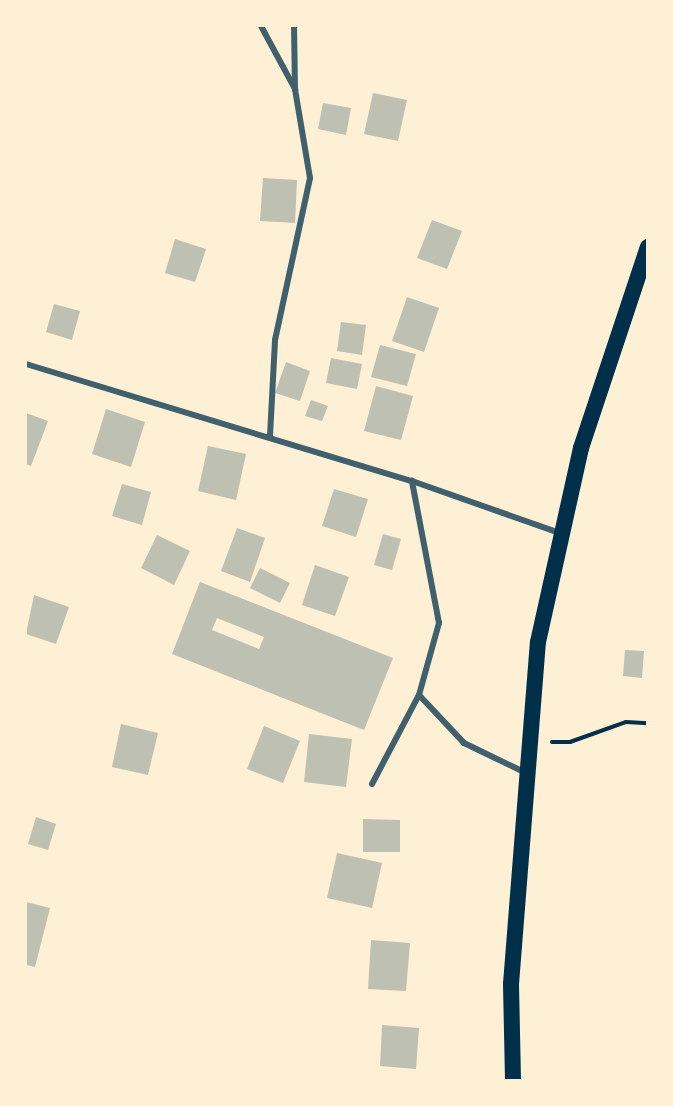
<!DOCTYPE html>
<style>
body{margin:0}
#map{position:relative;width:673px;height:1106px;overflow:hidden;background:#fdf0d5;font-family:Rubik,sans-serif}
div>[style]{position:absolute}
.building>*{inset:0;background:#bec0b2}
.path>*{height:4px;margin:-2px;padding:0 2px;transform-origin:2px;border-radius:2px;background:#003049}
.minor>*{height:6px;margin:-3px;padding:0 3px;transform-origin:3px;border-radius:3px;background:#3f606c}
.trunk>*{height:16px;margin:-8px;padding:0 8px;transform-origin:8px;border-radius:8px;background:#003049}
span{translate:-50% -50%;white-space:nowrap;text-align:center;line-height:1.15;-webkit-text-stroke:6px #fdf0d5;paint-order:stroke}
.frame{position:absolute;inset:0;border:27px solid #fdf0d5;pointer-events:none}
</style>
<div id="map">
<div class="building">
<div style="clip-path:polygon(373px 93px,407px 100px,398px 141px,364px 134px)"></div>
<div style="clip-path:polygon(323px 103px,351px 108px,346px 135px,318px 129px)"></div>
<div style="clip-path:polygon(263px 178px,297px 180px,295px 223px,260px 221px)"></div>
<div style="clip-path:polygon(432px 220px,462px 231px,447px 269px,417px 258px)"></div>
<div style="clip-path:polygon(175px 239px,206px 249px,195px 282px,165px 273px)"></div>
<div style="clip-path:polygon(407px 297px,439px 308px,424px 352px,392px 341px)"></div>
<div style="clip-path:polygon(54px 304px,80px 311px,72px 340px,46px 332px)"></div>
<div style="clip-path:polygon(341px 322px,366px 325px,362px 355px,337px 351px)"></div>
<div style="clip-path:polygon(380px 345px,416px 354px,407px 386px,371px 377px)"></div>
<div style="clip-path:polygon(331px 358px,362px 364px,357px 389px,326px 383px)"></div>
<div style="clip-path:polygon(286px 362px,310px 371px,300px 401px,275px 393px)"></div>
<div style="clip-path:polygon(376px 386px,413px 396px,401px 440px,364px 431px)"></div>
<div style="clip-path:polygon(311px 400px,328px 406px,322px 421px,305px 416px)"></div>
<div style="clip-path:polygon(106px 409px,145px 422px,131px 467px,92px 454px)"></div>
<div style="clip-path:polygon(26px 413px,48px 421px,31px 466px,26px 464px)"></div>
<div style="clip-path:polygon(208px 446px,246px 454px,236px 500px,198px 491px)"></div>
<div style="clip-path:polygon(122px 484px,151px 492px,142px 525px,112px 516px)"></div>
<div style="clip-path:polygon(334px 489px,368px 499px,356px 537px,322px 526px)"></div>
<div style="clip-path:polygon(237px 528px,265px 538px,250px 582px,221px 571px)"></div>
<div style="clip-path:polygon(383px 534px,401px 539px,392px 570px,374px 565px)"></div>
<div style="clip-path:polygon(157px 535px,190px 551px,174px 585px,141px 568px)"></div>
<div style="clip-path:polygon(315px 565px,349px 577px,335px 616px,302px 605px)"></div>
<div style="clip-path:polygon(260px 568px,290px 583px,280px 603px,250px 588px)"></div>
<div style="clip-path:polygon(evenodd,200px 582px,393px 658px,364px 730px,172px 654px,200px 582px,217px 618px,264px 637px,259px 649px,212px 630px,217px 618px)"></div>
<div style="clip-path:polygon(34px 595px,69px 607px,56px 644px,26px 634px)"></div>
<div style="clip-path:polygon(625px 650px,644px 651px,642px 678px,623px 676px)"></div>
<div style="clip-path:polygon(121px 724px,158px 733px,148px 775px,112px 767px)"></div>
<div style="clip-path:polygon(264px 726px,300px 741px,283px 783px,247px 769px)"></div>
<div style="clip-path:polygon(309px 734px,352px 739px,346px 787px,304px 782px)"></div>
<div style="clip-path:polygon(36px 817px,56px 824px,48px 850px,28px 844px)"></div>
<div style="clip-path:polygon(363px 819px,400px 820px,400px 852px,363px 852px)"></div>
<div style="clip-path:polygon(337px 853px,382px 863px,372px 908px,327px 898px)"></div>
<div style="clip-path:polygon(26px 902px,50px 908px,35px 967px,26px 965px)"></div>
<div style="clip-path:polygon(371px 940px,410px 943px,406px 991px,368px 989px)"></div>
<div style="clip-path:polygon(382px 1025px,419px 1028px,416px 1069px,380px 1066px)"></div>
</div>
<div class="path">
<div style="left:552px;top:742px;width:18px"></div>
<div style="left:570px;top:742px;width:59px;rotate:-19.7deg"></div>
<div style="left:626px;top:722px;width:22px;rotate:3deg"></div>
</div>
<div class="minor">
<div style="left:261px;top:26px;width:72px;rotate:61.6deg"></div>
<div style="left:295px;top:89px;width:63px;rotate:-90.9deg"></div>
<div style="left:26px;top:364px;width:403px;rotate:16.9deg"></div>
<div style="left:412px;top:481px;width:157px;rotate:19.4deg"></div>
<div style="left:270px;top:436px;width:96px;rotate:-87deg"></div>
<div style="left:275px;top:340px;width:166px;rotate:-77.8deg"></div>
<div style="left:310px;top:178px;width:90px;rotate:-99.6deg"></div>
<div style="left:419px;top:695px;width:66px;rotate:46.8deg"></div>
<div style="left:464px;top:743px;width:69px;rotate:25.8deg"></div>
<div style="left:372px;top:784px;width:101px;rotate:-62.2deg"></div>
<div style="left:419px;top:695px;width:75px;rotate:-74.5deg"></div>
<div style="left:439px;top:623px;width:145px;rotate:-100.8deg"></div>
</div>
<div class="trunk">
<div style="left:513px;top:1080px;width:96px;rotate:-91.2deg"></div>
<div style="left:511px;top:984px;width:343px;rotate:-85.5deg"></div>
<div style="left:538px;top:642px;width:199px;rotate:-77.5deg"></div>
<div style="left:581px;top:448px;width:212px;rotate:-71.6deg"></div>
</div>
<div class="frame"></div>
</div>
